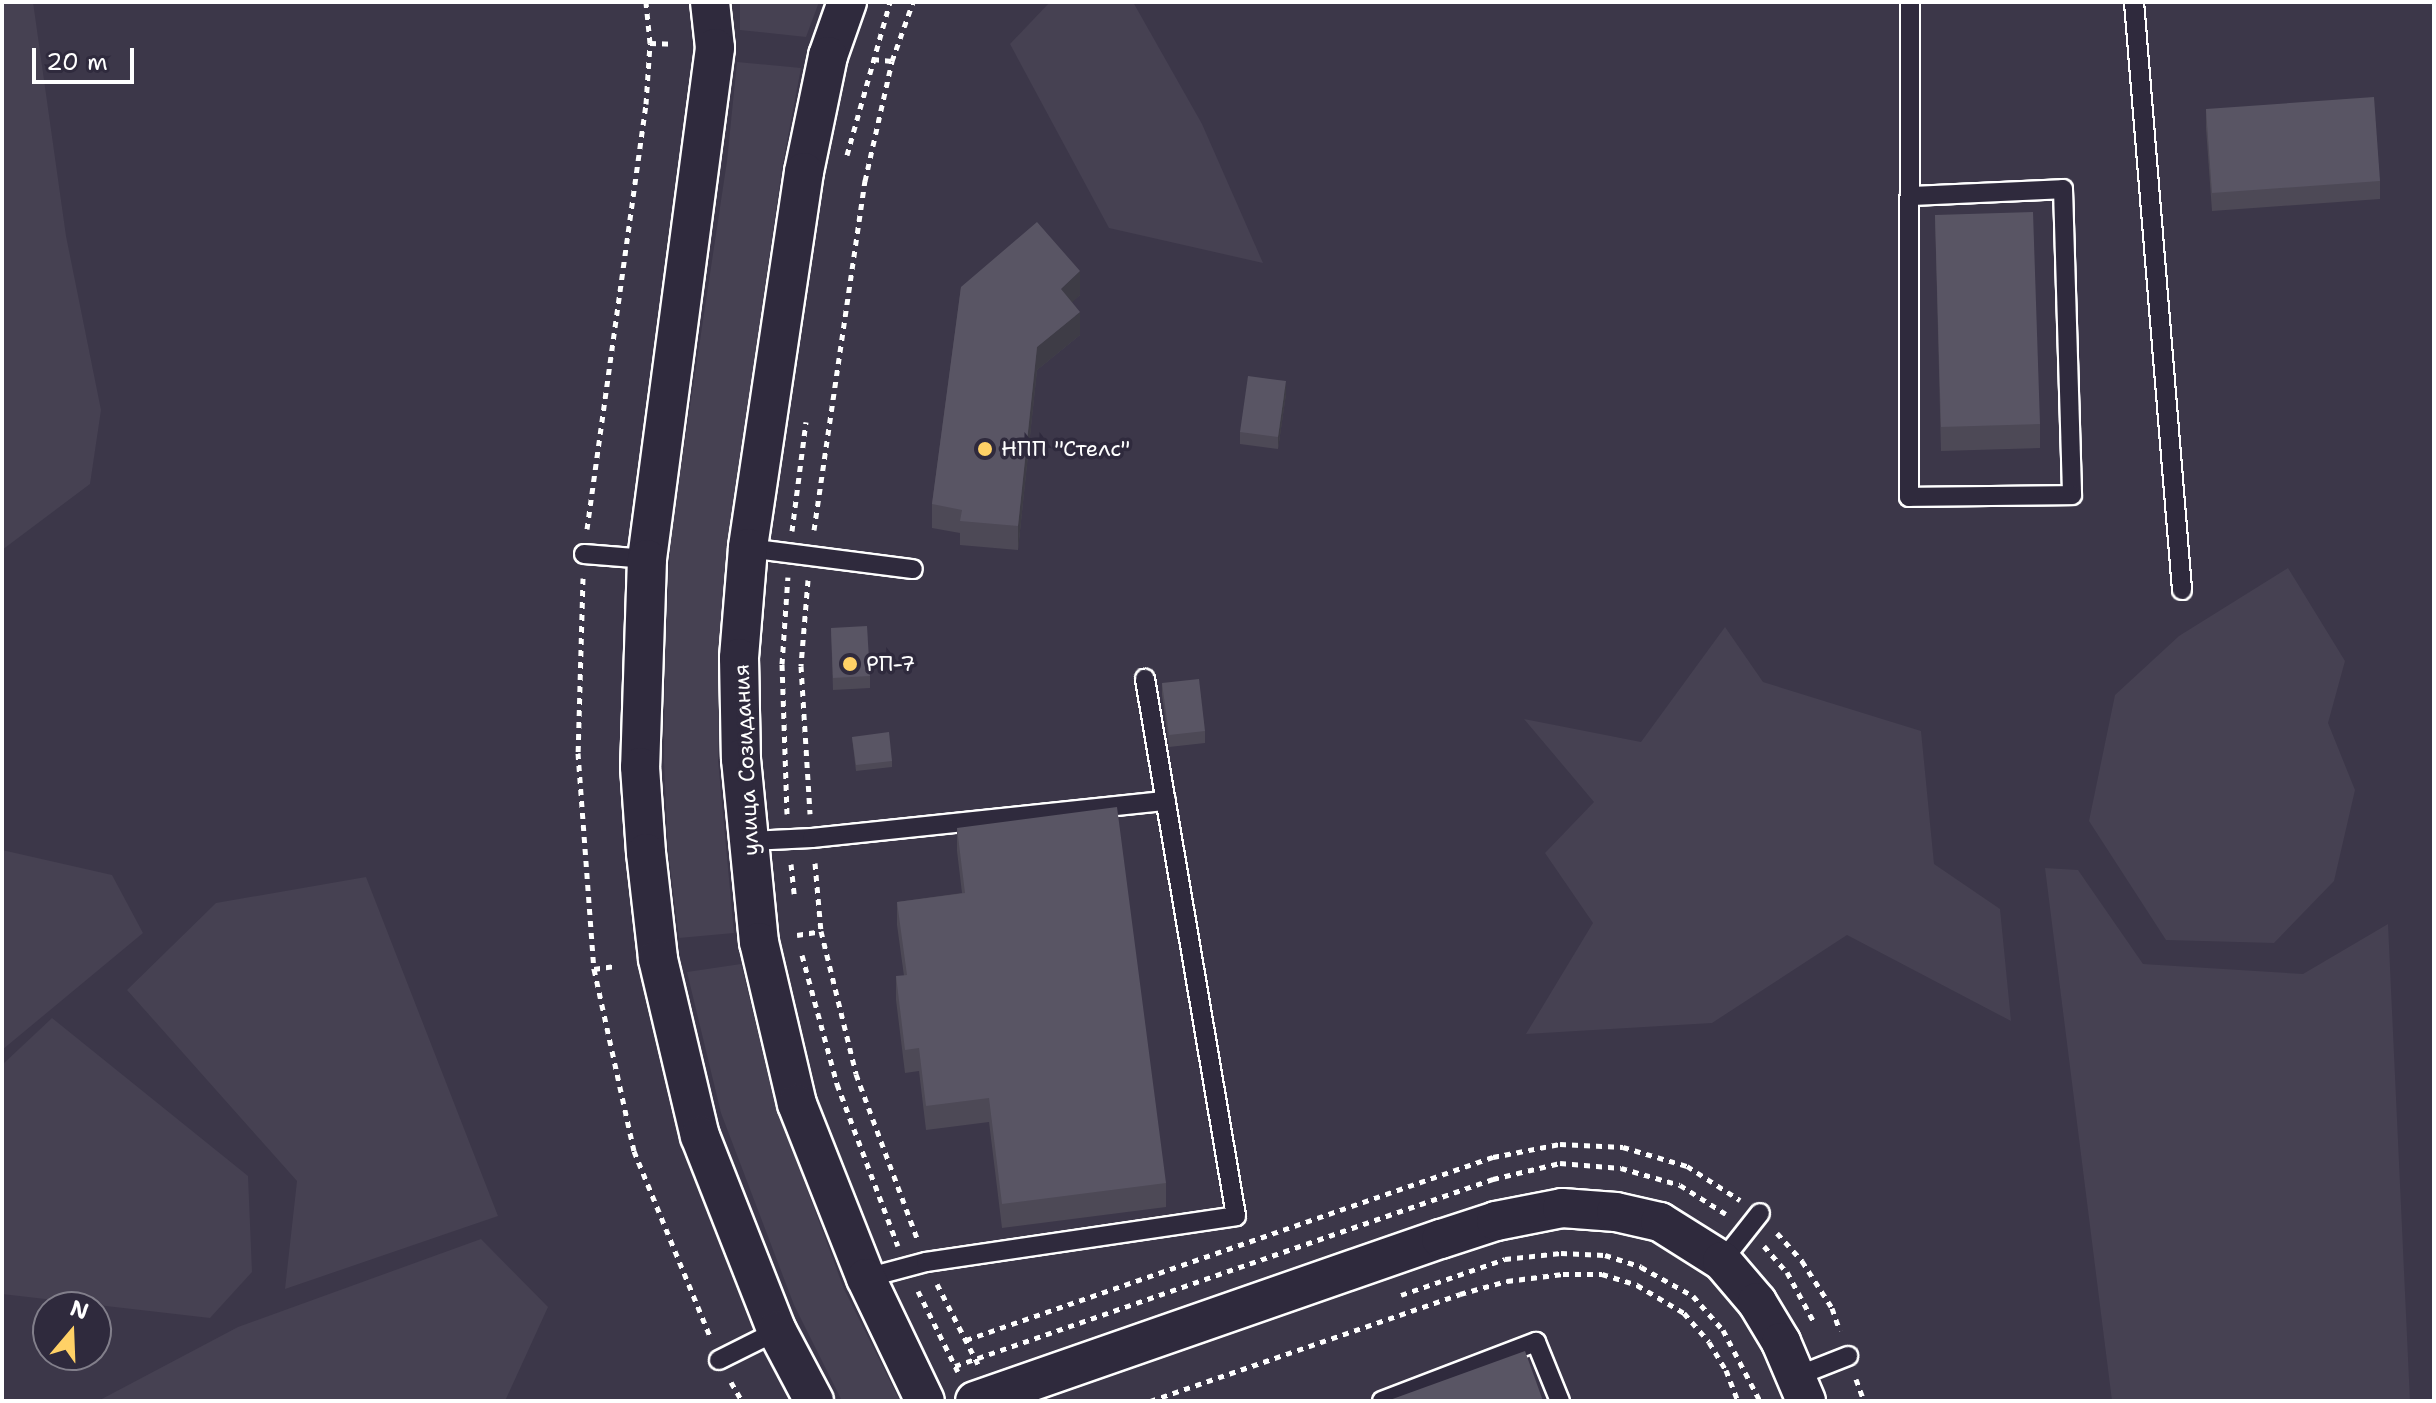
<!DOCTYPE html>
<meta charset="utf-8">
<style>
body{margin:0}
#map{position:relative;width:2436px;height:1403px;overflow:hidden;background:#2f2a3d;font-family:"Shantell Sans",sans-serif}
div>[style]{position:absolute}
.built>*{inset:0;background:#3c3749}
.green>*{inset:0;background:#464152}
.path>*{height:5px;margin-top:-2.5px;transform-origin:0;background:repeating-linear-gradient(90deg,#fff 0 6px,transparent 0 12px)}
.roads{filter:drop-shadow(2px 0 #fff) drop-shadow(-2px 0 #fff) drop-shadow(0 2px #fff) drop-shadow(0 -2px #fff)}
.lane>*{height:18px;margin:-9px;padding:0 9px;transform-origin:9px;border-radius:9px;background:#2f2a3d}
.street>*{height:38px;margin:-19px;padding:0 19px;transform-origin:19px;border-radius:19px;background:#2f2a3d}
.wall>*{inset:0;background:#4d4956}
.shaded-wall>*{inset:0;background:#3e3c46}
.building>*{inset:0;background:#595564}
.dots>*{width:22px;height:22px;translate:-50% -50%;box-sizing:border-box;border:4px solid #2f2a3d;border-radius:50%}
span{translate:-50% -50%;white-space:nowrap;text-align:center;line-height:1.15;-webkit-text-stroke:7px #2f2a3d;paint-order:stroke}
.poi-label{font-size:22px;color:#fff}
.left{translate:0 -50%;text-align:left}
.street-label{font-size:22px;color:#fff}
.frame{position:absolute;inset:0;border:4px solid #fff;pointer-events:none}
.north{position:absolute;left:32px;top:1291px;width:80px;height:80px;box-sizing:border-box;background:#2f2a3d;border:2px solid #827f8b;border-radius:50%;rotate:19deg;font-size:22px;font-weight:700;line-height:32px;text-align:center;color:#fff}
.north::after{content:'';display:block;margin:auto;width:28px;height:36px;background:#ffd166;clip-path:polygon(50% 0,100% 100%,50% 72%,0 100%)}
.scale{position:absolute;left:32px;top:48px;width:102px;height:36px;box-sizing:border-box;border:4px solid #fff;border-top:0;padding-left:10px;font-size:24px;line-height:28px;white-space:nowrap;color:#fff;-webkit-text-stroke:6px #2f2a3d;paint-order:stroke}
</style>
<div id="map">
<div class="built">
<div style="clip-path:polygon(evenodd,2px 2px,2434px 2px,2434px 1401px,2px 1401px,2px 2px,48px 1307px,96px 1307px,96px 1355px,48px 1355px,48px 1307px)"></div>
</div>
<div class="green">
<div style="clip-path:polygon(2px 2px,33px 2px,66px 236px,101px 410px,90px 484px,2px 550px)"></div>
<div style="clip-path:polygon(740px 2px,819px 2px,806px 37px,740px 30px)"></div>
<div style="clip-path:polygon(1050px 2px,1133px 2px,1202px 124px,1263px 263px,1109px 228px,1010px 44px)"></div>
<div style="clip-path:polygon(737px 62px,801px 68px,782px 168px,728px 545px,720px 657px,718px 760px,734px 933px,679px 938px,668px 850px,664px 762px,665px 652px,671px 533px,727px 161px)"></div>
<div style="clip-path:polygon(2288px 568px,2345px 661px,2328px 723px,2355px 790px,2334px 881px,2274px 943px,2166px 940px,2089px 821px,2115px 695px,2179px 636px)"></div>
<div style="clip-path:polygon(1725px 627px,1763px 682px,1921px 731px,1934px 864px,2000px 909px,2011px 1021px,1847px 935px,1712px 1023px,1526px 1034px,1593px 923px,1545px 853px,1594px 802px,1524px 719px,1641px 742px)"></div>
<div style="clip-path:polygon(2px 850px,112px 875px,143px 933px,2px 1050px)"></div>
<div style="clip-path:polygon(2045px 868px,2078px 870px,2143px 964px,2303px 974px,2388px 924px,2410px 1401px,2112px 1401px)"></div>
<div style="clip-path:polygon(366px 877px,498px 1216px,285px 1289px,297px 1181px,127px 990px,216px 903px)"></div>
<div style="clip-path:polygon(741px 964px,776px 1105px,844px 1289px,900px 1401px,842px 1401px,794px 1305px,721px 1113px,687px 972px)"></div>
<div style="clip-path:polygon(52px 1018px,248px 1176px,252px 1272px,210px 1318px,2px 1294px,2px 1065px)"></div>
<div style="clip-path:polygon(481px 1239px,548px 1307px,505px 1401px,98px 1401px,238px 1327px)"></div>
</div>
<div class="path">
<div style="left:650px;top:43px;width:23px;rotate:2deg"></div>
<div style="left:873px;top:59px;width:19px;rotate:6deg"></div>
<div style="left:847px;top:155px;width:159px;rotate:-74.3deg"></div>
<div style="left:587px;top:529px;width:429px;rotate:-82.1deg"></div>
<div style="left:646px;top:104px;width:61px;rotate:-86.2deg"></div>
<div style="left:650px;top:43px;width:41px;rotate:-95.6deg"></div>
<div style="left:814px;top:530px;width:353px;rotate:-81.7deg"></div>
<div style="left:865px;top:181px;width:123px;rotate:-77.3deg"></div>
<div style="left:892px;top:61px;width:63px;rotate:-70.4deg"></div>
<div style="left:792px;top:531px;width:110px;rotate:-82.7deg"></div>
<div style="left:583px;top:578px;width:175px;rotate:91.6deg"></div>
<div style="left:578px;top:753px;width:217px;rotate:85.8deg"></div>
<div style="left:594px;top:969px;width:186px;rotate:77.6deg"></div>
<div style="left:634px;top:1151px;width:200px;rotate:67.7deg"></div>
<div style="left:808px;top:580px;width:86px;rotate:94.7deg"></div>
<div style="left:801px;top:666px;width:148px;rotate:86.5deg"></div>
<div style="left:787px;top:814px;width:150px;rotate:-91.9deg"></div>
<div style="left:782px;top:664px;width:87px;rotate:-86.1deg"></div>
<div style="left:815px;top:863px;width:68px;rotate:85deg"></div>
<div style="left:821px;top:931px;width:147px;rotate:76.2deg"></div>
<div style="left:856px;top:1074px;width:175px;rotate:69.6deg"></div>
<div style="left:791px;top:864px;width:30px;rotate:84deg"></div>
<div style="left:797px;top:935px;width:24px;rotate:-9deg"></div>
<div style="left:802px;top:955px;width:134px;rotate:74.8deg"></div>
<div style="left:837px;top:1084px;width:173px;rotate:69.4deg"></div>
<div style="left:594px;top:969px;width:21px;rotate:-8deg"></div>
<div style="left:1777px;top:1233px;width:38px;rotate:48deg"></div>
<div style="left:1802px;top:1261px;width:56px;rotate:57.4deg"></div>
<div style="left:1832px;top:1308px;width:24px;rotate:71deg"></div>
<div style="left:1764px;top:1246px;width:35px;rotate:49deg"></div>
<div style="left:1787px;top:1272px;width:59px;rotate:61.7deg"></div>
<div style="left:937px;top:1284px;width:90px;rotate:62.9deg"></div>
<div style="left:918px;top:1291px;width:90px;rotate:63.7deg"></div>
<div style="left:1401px;top:1295px;width:110px;rotate:-19.1deg"></div>
<div style="left:1505px;top:1259px;width:56px;rotate:-6.1deg"></div>
<div style="left:1561px;top:1253px;width:44px;rotate:2.6deg"></div>
<div style="left:1605px;top:1255px;width:38px;rotate:18deg"></div>
<div style="left:1641px;top:1267px;width:60px;rotate:29.1deg"></div>
<div style="left:1693px;top:1296px;width:45px;rotate:48.6deg"></div>
<div style="left:1723px;top:1330px;width:80px;rotate:62.5deg"></div>
<div style="left:966px;top:1340px;width:558px;rotate:-19.15deg"></div>
<div style="left:1493px;top:1157px;width:68px;rotate:-11deg"></div>
<div style="left:1560px;top:1144px;width:63px;rotate:2.7deg"></div>
<div style="left:1623px;top:1147px;width:67px;rotate:16.5deg"></div>
<div style="left:1687px;top:1166px;width:63px;rotate:32.7deg"></div>
<div style="left:955px;top:1366px;width:570px;rotate:-19.17deg"></div>
<div style="left:1493px;top:1179px;width:69px;rotate:-13.4deg"></div>
<div style="left:1560px;top:1163px;width:61px;rotate:4.7deg"></div>
<div style="left:1621px;top:1168px;width:61px;rotate:16.1deg"></div>
<div style="left:1680px;top:1185px;width:54px;rotate:32.2deg"></div>
<div style="left:1856px;top:1379px;width:23px;rotate:70deg"></div>
<div style="left:731px;top:1382px;width:22px;rotate:60deg"></div>
<div style="left:1150px;top:1401px;width:328px;rotate:-19deg"></div>
<div style="left:1460px;top:1294px;width:49px;rotate:-15.5deg"></div>
<div style="left:1507px;top:1281px;width:56px;rotate:-7.1deg"></div>
<div style="left:1563px;top:1274px;width:39px"></div>
<div style="left:1602px;top:1274px;width:37px;rotate:17deg"></div>
<div style="left:1637px;top:1285px;width:55px;rotate:30.8deg"></div>
<div style="left:1684px;top:1313px;width:38px;rotate:49deg"></div>
<div style="left:1709px;top:1342px;width:33px;rotate:59deg"></div>
<div style="left:1726px;top:1370px;width:33px;rotate:69deg"></div>
</div>
<div class="roads">
<div class="lane">
<div style="left:2134px;top:2px;width:590px;rotate:85.33deg"></div>
<div style="left:1910px;top:196px;width:153px;rotate:-2.6deg"></div>
<div style="left:2063px;top:189px;width:306px;rotate:88.3deg"></div>
<div style="left:2072px;top:495px;width:163px;rotate:179.3deg"></div>
<div style="left:1909px;top:497px;width:495px;rotate:-89.9deg"></div>
<div style="left:748px;top:548px;width:166px;rotate:7.3deg"></div>
<div style="left:584px;top:554px;width:63px;rotate:4.5deg"></div>
<div style="left:750px;top:841px;width:62px;rotate:-2.8deg"></div>
<div style="left:812px;top:838px;width:356px;rotate:-6deg"></div>
<div style="left:1722px;top:1261px;width:61px;rotate:-51.6deg"></div>
<div style="left:866px;top:1278px;width:62px;rotate:-14.9deg"></div>
<div style="left:926px;top:1262px;width:313px;rotate:-8.4deg"></div>
<div style="left:1236px;top:1216px;width:545px;rotate:-99.62deg"></div>
<div style="left:719px;top:1360px;width:65px;rotate:-26.6deg"></div>
<div style="left:1797px;top:1376px;width:55px;rotate:-21.4deg"></div>
<div style="left:1382px;top:1401px;width:165px;rotate:-21deg"></div>
<div style="left:1536px;top:1342px;width:64px;rotate:67.9deg"></div>
</div>
<div class="street">
<div style="left:710px;top:2px;width:46px;rotate:83.8deg"></div>
<div style="left:715px;top:48px;width:516px;rotate:97.58deg"></div>
<div style="left:647px;top:559px;width:208px;rotate:91.9deg"></div>
<div style="left:640px;top:767px;width:86px;rotate:86deg"></div>
<div style="left:646px;top:853px;width:107px;rotate:83.5deg"></div>
<div style="left:658px;top:959px;width:182px;rotate:76.7deg"></div>
<div style="left:700px;top:1136px;width:210px;rotate:68.5deg"></div>
<div style="left:777px;top:1331px;width:79px;rotate:62.1deg"></div>
<div style="left:847px;top:2px;width:57px;rotate:109.4deg"></div>
<div style="left:828px;top:56px;width:118px;rotate:101.7deg"></div>
<div style="left:804px;top:172px;width:380px;rotate:98.5deg"></div>
<div style="left:748px;top:548px;width:110px;rotate:94.7deg"></div>
<div style="left:739px;top:658px;width:101px;rotate:88.9deg"></div>
<div style="left:741px;top:759px;width:184px;rotate:84.4deg"></div>
<div style="left:759px;top:942px;width:166px;rotate:76.8deg"></div>
<div style="left:797px;top:1104px;width:187px;rotate:68.4deg"></div>
<div style="left:866px;top:1278px;width:136px;rotate:64.4deg"></div>
<div style="left:975px;top:1401px;width:493px;rotate:-19.2deg"></div>
<div style="left:1441px;top:1239px;width:58px;rotate:-18.1deg"></div>
<div style="left:1496px;top:1221px;width:67px;rotate:-11.1deg"></div>
<div style="left:1562px;top:1208px;width:54px;rotate:4.2deg"></div>
<div style="left:1616px;top:1212px;width:45px;rotate:12.8deg"></div>
<div style="left:1660px;top:1222px;width:73px;rotate:32.2deg"></div>
<div style="left:1722px;top:1261px;width:54px;rotate:49.5deg"></div>
<div style="left:1757px;top:1302px;width:47px;rotate:59deg"></div>
<div style="left:1781px;top:1342px;width:64px;rotate:67deg"></div>
</div>
</div>
<div class="wall">
<div style="clip-path:polygon(2206px 109px,2380px 181px,2380px 199px,2212px 211px,2206px 128px)"></div>
<div style="clip-path:polygon(1935px 215px,2040px 424px,2040px 448px,1941px 451px)"></div>
<div style="clip-path:polygon(961px 287px,1080px 295px,1072px 302px,1080px 335px,1037px 370px,1018px 550px,960px 545px,960px 533px,932px 528px,932px 504px)"></div>
<div style="clip-path:polygon(1286px 394px,1278px 449px,1240px 444px,1240px 432px)"></div>
<div style="clip-path:polygon(831px 628px,870px 676px,870px 688px,833px 690px)"></div>
<div style="clip-path:polygon(1162px 683px,1205px 731px,1205px 743px,1169px 747px,1162px 695px)"></div>
<div style="clip-path:polygon(852px 737px,892px 761px,892px 767px,856px 771px)"></div>
<div style="clip-path:polygon(957px 828px,1166px 1183px,1166px 1207px,1002px 1228px,989px 1122px,926px 1130px,919px 1071px,905px 1073px,896px 1000px,896px 976px,904px 976px,897px 925px,897px 902px,962px 893px,957px 851px)"></div>
</div>
<div class="shaded-wall">
<div style="clip-path:polygon(1080px 271px,1080px 295px,1061px 313px,1061px 289px)"></div>
<div style="clip-path:polygon(1080px 312px,1080px 335px,1037px 370px,1018px 550px,1018px 526px,1037px 347px)"></div>
<div style="clip-path:polygon(1286px 381px,1286px 394px,1278px 449px,1278px 437px)"></div>
</div>
<div class="building">
<div style="clip-path:polygon(2374px 97px,2380px 181px,2212px 193px,2206px 109px)"></div>
<div style="clip-path:polygon(2033px 212px,2040px 424px,1941px 427px,1935px 215px)"></div>
<div style="clip-path:polygon(1037px 222px,1080px 271px,1061px 289px,1080px 312px,1037px 347px,1018px 526px,960px 521px,962px 510px,932px 504px,961px 287px)"></div>
<div style="clip-path:polygon(1248px 376px,1286px 381px,1278px 437px,1240px 432px)"></div>
<div style="clip-path:polygon(867px 626px,870px 676px,833px 678px,831px 628px)"></div>
<div style="clip-path:polygon(1199px 679px,1205px 731px,1169px 735px,1162px 683px)"></div>
<div style="clip-path:polygon(889px 732px,892px 761px,856px 765px,852px 737px)"></div>
<div style="clip-path:polygon(1117px 807px,1166px 1183px,1002px 1204px,989px 1098px,926px 1106px,919px 1048px,905px 1050px,896px 976px,907px 975px,897px 902px,965px 893px,957px 828px)"></div>
<div style="clip-path:polygon(1525px 1351px,1543px 1401px,1387px 1401px)"></div>
</div>
<div class="dots">
<div style="left:985px;top:449px;background:#ffd166"></div>
<div style="left:850px;top:664px;background:#ffd166"></div>
</div>
<div class="poi-label">
<span class="left" style="left:1001px;top:449px">НПП "Стелс"</span>
<span class="left" style="left:866px;top:664px">РП-7</span>
</div>
<div class="street-label">
<span style="left:746px;top:760px;rotate:-93deg">улица Созидания</span>
</div>
<div class="frame"></div>
<div class="north">N</div>
<div class="scale">20 m</div>
</div>
